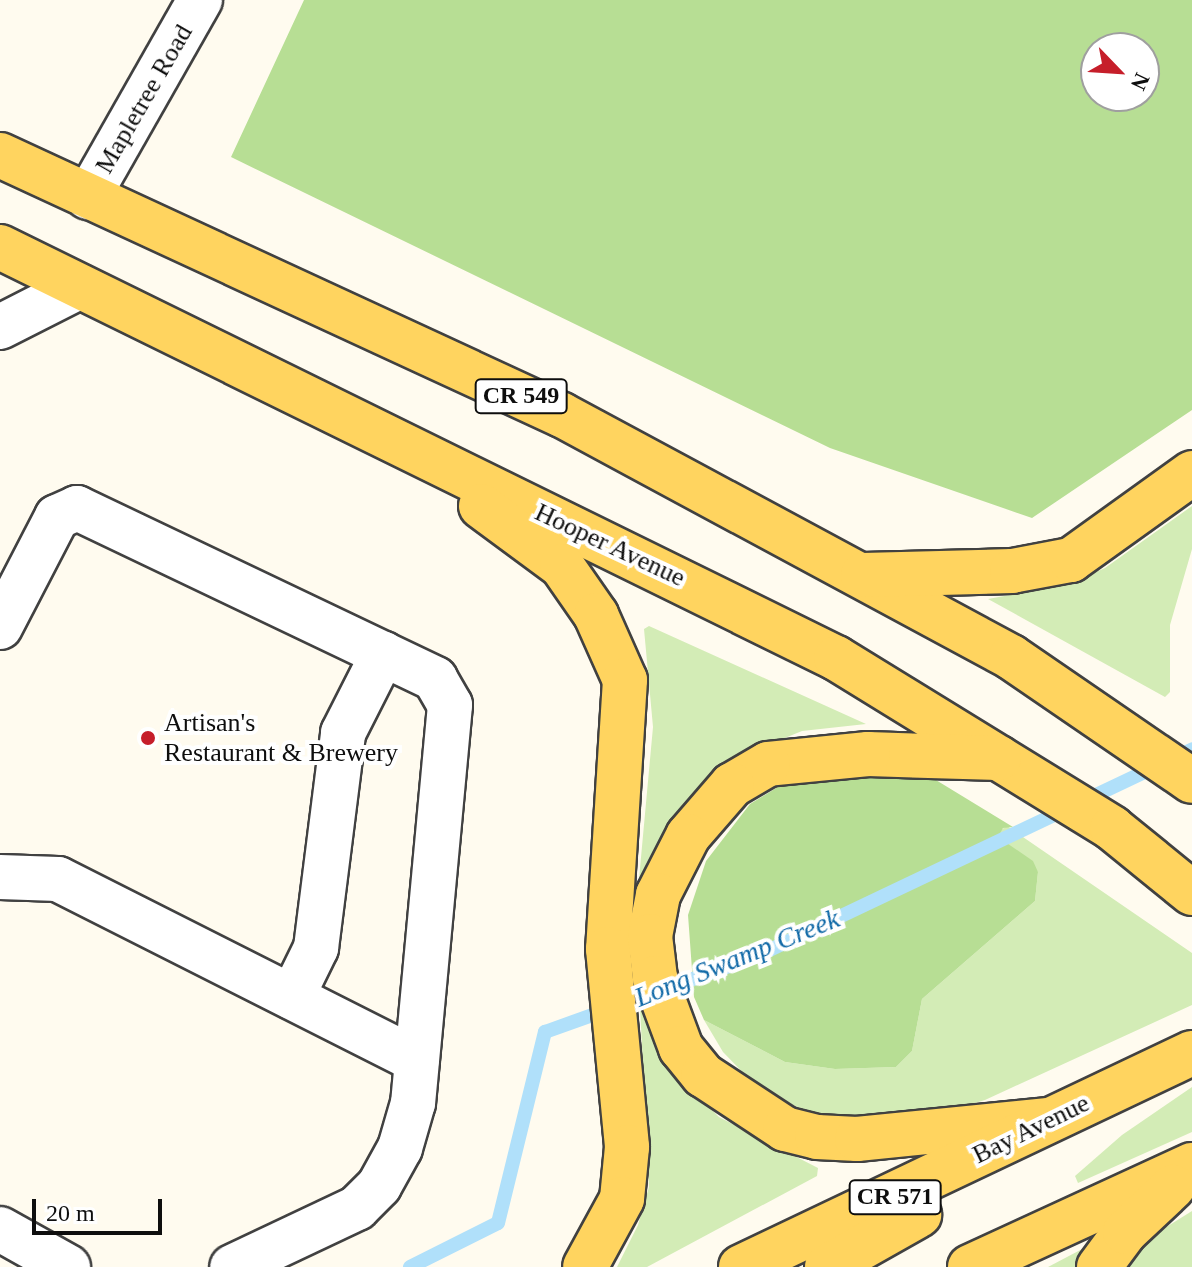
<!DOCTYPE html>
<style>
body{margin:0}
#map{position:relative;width:1192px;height:1267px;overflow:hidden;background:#fffbef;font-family:Georgia,serif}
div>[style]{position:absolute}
.green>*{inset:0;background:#d3ecb6}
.forest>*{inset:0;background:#b7de94}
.stream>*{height:14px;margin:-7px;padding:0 7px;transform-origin:7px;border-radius:7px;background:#b0e0fa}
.roads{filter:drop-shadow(2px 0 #414141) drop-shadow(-2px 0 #414141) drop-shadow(0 2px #414141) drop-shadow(0 -2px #414141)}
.minor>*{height:44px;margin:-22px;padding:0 22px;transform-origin:22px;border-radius:22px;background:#fff}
.major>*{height:44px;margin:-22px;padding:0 22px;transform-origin:22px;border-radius:22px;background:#ffd45f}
.dots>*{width:22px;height:22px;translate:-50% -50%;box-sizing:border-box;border:4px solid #fff;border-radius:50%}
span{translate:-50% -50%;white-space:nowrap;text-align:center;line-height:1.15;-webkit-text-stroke:8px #fff;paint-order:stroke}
.shield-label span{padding:2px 6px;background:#fff;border:2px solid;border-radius:6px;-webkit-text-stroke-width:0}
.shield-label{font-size:24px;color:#0e0e0e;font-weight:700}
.street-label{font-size:26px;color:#0e0e0e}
.poi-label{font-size:26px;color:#0e0e0e}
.left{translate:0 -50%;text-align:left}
.water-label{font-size:28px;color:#1069a7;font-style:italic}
.north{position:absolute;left:1080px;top:32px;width:80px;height:80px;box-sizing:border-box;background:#fff;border:2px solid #9f9f9f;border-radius:50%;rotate:115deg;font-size:22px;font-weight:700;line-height:32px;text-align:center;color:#0e0e0e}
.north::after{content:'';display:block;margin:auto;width:28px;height:36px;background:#c61e2a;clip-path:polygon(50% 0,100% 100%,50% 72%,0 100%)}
.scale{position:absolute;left:32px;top:1199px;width:130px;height:36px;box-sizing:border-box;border:4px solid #0e0e0e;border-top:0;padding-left:10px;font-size:24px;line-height:28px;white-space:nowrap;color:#0e0e0e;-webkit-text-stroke:6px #fff;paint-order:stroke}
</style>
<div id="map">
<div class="green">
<div style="clip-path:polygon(1192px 506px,1192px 549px,1170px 625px,1170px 692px,1165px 697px,988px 599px,1069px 584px,1105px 568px)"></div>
<div style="clip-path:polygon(649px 626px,866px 724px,802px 731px,770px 744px,647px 881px,639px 879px,653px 727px,644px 629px)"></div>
<div style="clip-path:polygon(1007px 826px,1192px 953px,1192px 1005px,985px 1100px,931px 1116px,838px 1118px,801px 1109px,755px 1085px,723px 1052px,704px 1020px,785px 1062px,835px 1069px,896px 1067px,912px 1051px,922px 999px,1035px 901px,1038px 872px,1000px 841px,999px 831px)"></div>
<div style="clip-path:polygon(648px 1006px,696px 1094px,719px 1117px,818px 1168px,817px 1176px,647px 1267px,617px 1267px,638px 1225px,649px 1187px,640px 1007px)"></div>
<div style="clip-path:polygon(1192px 1087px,1192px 1132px,1078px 1183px,1075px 1176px,1122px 1135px)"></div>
<div style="clip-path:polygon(1192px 1211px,1192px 1267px,1122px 1267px,1160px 1231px)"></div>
<div style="clip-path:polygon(1086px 1247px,1075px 1267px,1048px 1267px)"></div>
</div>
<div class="forest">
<div style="clip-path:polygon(evenodd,304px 0,1192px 0,1192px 410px,1032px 518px,830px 448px,231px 157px,304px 0,1144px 48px,1144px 96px,1096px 96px,1096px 48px,1144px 48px)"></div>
<div style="clip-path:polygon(814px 772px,931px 777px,1013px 827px,1003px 828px,998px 837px,1033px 861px,1038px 872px,1035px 901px,922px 999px,912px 1051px,896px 1067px,835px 1069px,785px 1062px,704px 1020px,694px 997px,688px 915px,706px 861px,750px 804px,791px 779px)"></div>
</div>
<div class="stream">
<div style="left:410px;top:1267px;width:98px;rotate:-26.6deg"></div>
<div style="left:498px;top:1223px;width:197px;rotate:-76.2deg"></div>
<div style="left:545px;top:1032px;width:225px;rotate:-19.7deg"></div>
<div style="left:757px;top:956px;width:482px;rotate:-25.4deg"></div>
</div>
<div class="roads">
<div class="minor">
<div style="left:88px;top:197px;width:227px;rotate:-60.4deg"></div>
<div style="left:0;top:327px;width:89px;rotate:-26.9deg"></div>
<div style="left:0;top:627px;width:124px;rotate:-62.6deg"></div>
<div style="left:57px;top:517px;width:22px;rotate:-24deg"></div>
<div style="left:77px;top:508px;width:397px;rotate:25.5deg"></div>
<div style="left:435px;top:679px;width:30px;rotate:60deg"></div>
<div style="left:450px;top:705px;width:400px;rotate:95.3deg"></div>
<div style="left:413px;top:1103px;width:47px;rotate:106.1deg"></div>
<div style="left:400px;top:1148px;width:43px;rotate:118.9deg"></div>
<div style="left:379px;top:1186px;width:31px;rotate:135deg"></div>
<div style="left:357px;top:1208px;width:138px;rotate:154.7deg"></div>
<div style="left:0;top:877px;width:58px;rotate:2deg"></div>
<div style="left:58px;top:879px;width:402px;rotate:26.8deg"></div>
<div style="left:292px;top:997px;width:55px;rotate:-63.9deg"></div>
<div style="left:316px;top:948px;width:217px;rotate:-82.8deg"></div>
<div style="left:343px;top:733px;width:89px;rotate:-63.1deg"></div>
<div style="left:0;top:1229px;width:78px;rotate:29.2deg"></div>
</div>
<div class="major">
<div style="left:0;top:155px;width:619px;rotate:24.83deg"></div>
<div style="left:562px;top:415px;width:510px;rotate:28.32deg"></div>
<div style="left:1011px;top:657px;width:219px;rotate:34.4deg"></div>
<div style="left:0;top:247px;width:932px;rotate:26.18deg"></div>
<div style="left:836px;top:658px;width:324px;rotate:31.6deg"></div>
<div style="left:1112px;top:828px;width:103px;rotate:39.1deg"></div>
<div style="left:481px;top:506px;width:101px;rotate:36.5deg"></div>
<div style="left:562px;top:566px;width:60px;rotate:55.2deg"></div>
<div style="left:596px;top:615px;width:71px;rotate:66deg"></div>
<div style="left:625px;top:680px;width:270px;rotate:93.6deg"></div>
<div style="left:608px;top:949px;width:199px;rotate:84.5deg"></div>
<div style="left:627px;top:1147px;width:52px;rotate:95.5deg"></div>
<div style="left:622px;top:1199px;width:77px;rotate:118.6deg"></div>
<div style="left:863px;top:575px;width:149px;rotate:-1.5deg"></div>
<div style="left:1012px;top:571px;width:60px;rotate:-10.6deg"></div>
<div style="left:1071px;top:560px;width:149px;rotate:-35.7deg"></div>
<div style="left:999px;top:758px;width:131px;rotate:-178.3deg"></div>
<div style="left:868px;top:754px;width:100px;rotate:174.3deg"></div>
<div style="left:768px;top:764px;width:42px;rotate:149.7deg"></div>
<div style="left:732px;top:785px;width:67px;rotate:130.8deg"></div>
<div style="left:688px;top:836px;width:66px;rotate:117deg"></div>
<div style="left:658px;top:895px;width:42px;rotate:101deg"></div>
<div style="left:650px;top:936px;width:42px;rotate:83.2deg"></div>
<div style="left:655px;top:978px;width:75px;rotate:69.6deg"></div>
<div style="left:681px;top:1048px;width:35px;rotate:51deg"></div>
<div style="left:703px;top:1075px;width:98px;rotate:33.4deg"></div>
<div style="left:785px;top:1129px;width:33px;rotate:14deg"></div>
<div style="left:817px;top:1137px;width:40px;rotate:2.9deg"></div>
<div style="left:857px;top:1139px;width:190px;rotate:-5.7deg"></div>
<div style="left:741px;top:1267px;width:499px;rotate:-25.4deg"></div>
<div style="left:827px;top:1267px;width:106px;rotate:-29.5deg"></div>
<div style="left:970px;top:1267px;width:244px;rotate:-24.7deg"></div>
<div style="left:1099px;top:1267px;width:44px;rotate:-53.4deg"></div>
<div style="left:1125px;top:1232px;width:66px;rotate:-43.2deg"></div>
</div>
</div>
<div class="dots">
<div style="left:148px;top:738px;background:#c61e2a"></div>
</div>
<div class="shield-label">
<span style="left:521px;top:396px">CR 549</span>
<span style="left:895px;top:1197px">CR 571</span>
</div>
<div class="street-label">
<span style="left:144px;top:99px;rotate:-60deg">Mapletree Road</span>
<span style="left:610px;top:545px;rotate:25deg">Hooper Avenue</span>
<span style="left:1031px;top:1129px;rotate:-26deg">Bay Avenue</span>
</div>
<div class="poi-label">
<span class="left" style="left:164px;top:738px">Artisan's<br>Restaurant &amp; Brewery</span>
</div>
<div class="water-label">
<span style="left:737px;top:958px;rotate:-22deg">Long Swamp Creek</span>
</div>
<div class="north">N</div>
<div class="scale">20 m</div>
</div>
